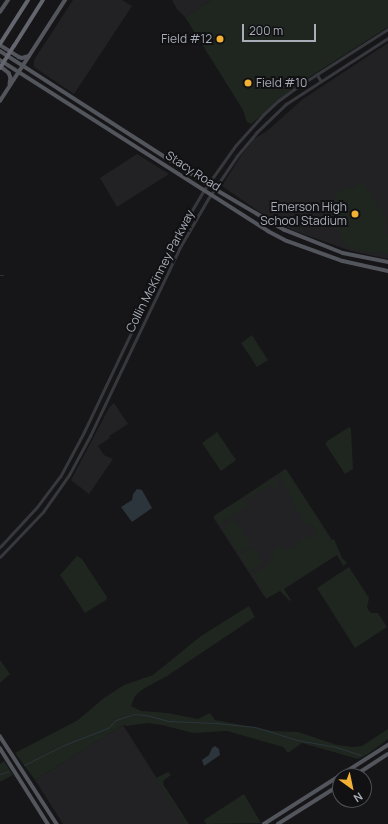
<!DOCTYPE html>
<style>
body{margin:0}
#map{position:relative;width:388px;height:824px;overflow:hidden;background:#161618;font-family:Manrope,sans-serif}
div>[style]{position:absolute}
.built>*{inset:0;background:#222225}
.green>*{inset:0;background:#1e261f}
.water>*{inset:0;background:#2c353c}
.stream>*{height:1px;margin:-0.5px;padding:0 0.5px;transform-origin:0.5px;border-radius:0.5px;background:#2c353c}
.minor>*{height:2.5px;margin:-1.25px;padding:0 1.25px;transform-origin:1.25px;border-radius:1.25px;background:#37383d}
.major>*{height:3.5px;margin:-1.75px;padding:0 1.75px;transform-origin:1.75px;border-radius:1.75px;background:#53555c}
.highway>*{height:4px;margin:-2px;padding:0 2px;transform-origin:2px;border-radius:2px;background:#63666e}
.highway-bridge>*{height:4px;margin:-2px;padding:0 2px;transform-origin:2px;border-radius:2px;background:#63666e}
.dots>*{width:11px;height:11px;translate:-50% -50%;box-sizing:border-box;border:2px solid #111113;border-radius:50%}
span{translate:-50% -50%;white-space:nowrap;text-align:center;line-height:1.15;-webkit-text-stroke:4px #111113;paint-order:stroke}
.poi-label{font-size:12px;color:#a8adb8}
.right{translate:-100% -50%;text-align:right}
.left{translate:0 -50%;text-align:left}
.street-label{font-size:12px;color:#a8adb8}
.north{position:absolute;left:332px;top:768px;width:40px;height:40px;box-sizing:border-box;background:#111113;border:1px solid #4d4f55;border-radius:50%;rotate:147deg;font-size:11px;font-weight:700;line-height:16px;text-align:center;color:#a8adb8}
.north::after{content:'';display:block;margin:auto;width:14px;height:18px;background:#f2b134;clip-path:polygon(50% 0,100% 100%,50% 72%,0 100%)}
.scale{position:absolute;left:242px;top:24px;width:74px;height:18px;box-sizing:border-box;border:2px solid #a8adb8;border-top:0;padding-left:5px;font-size:12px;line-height:14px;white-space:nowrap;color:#a8adb8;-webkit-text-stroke:3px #111113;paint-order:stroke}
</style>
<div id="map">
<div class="built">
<div style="clip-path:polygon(73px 0,122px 0,132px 6px,74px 94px,34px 67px,34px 60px)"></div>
<div style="clip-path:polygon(172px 0,211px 0,185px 17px,177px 9px)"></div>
<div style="clip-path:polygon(388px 43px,388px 259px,351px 251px,292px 230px,258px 211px,222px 186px,240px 157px,254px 139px,267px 131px,303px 99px)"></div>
<div style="clip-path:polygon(137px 154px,169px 174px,117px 207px,100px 178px)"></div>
<div style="clip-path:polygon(114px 403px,128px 424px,109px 436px,110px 438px,98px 446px,104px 455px,113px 459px,89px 494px,71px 480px,109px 408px)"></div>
<div style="clip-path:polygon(285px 469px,337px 549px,336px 554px,266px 599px,213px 517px)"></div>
<div style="clip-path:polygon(123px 725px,186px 824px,63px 824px,35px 780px)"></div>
</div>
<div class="green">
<div style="clip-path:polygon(211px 0,388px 0,388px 27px,297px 85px,251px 124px,247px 122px,243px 110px,185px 17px)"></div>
<div style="clip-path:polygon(360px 183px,364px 184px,387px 219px,385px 231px,388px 235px,388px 254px,368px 252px,348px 247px,323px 208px,333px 202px,338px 191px,345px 188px,352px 188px)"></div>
<div style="clip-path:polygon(252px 335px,268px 360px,257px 367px,241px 343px)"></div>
<div style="clip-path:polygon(349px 427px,351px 429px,353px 469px,345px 474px,326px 445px,326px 442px)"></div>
<div style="clip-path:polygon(217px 432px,236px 460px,221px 471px,202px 443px)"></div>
<div style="clip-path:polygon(286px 469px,332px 540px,334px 539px,342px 558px,347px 563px,342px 567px,343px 565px,337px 555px,287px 587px,284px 589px,291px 600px,290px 601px,280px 591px,267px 598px,254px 577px,254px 574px,275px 560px,271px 552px,282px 546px,285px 550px,294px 546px,304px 538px,301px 534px,310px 539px,317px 534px,316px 529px,313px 526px,303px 524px,305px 523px,304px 521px,295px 507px,293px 508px,293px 505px,296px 506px,296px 503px,293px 502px,287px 491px,291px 490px,287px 489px,279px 476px,279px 474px)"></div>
<div style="clip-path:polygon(274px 477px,280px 489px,277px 490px,275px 487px,270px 487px,269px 485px,250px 498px,249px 500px,247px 495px)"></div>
<div style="clip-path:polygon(242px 498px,248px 505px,247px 507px,221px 523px,218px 523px,215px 515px)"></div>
<div style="clip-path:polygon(233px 521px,236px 521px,250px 543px,249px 546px,238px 552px,222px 529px)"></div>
<div style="clip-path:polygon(255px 548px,263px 563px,250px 572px,241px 558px,241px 554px)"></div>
<div style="clip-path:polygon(77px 556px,82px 559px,107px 597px,106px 600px,85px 613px,60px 575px)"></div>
<div style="clip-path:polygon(349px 567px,369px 598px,367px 608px,371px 613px,378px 613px,387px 627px,355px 648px,317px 588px)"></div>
<div style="clip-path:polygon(249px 606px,255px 617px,167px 676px,143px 689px,135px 696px,131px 706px,141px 711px,168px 713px,198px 719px,210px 713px,215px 720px,273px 731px,298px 732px,337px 745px,353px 747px,362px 746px,388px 729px,388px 739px,368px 754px,358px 759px,302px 743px,288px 753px,283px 747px,227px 731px,193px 733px,162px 725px,147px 723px,127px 726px,123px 725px,35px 780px,15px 753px,78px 720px,104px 698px,124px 685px,153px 675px,201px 636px)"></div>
<div style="clip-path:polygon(0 660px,10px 674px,0 683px)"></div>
<div style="clip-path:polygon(4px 761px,13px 775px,0 782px,0 764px)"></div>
<div style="clip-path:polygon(168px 772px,171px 775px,164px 780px,163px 784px,189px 824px,185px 824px,156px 778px)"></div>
<div style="clip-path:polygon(244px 794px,261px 823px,206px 824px,204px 820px)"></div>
</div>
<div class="water">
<div style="clip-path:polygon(137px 489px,142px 490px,152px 508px,132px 522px,121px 507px,132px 500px,133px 494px)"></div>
<div style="clip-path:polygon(215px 746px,219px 749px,220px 755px,204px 766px,202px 760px,209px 755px,212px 748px)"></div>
</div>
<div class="stream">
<div style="left:0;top:275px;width:3px"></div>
<div style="left:24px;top:765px;width:45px;rotate:-26.6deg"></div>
<div style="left:64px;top:745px;width:47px;rotate:-21.1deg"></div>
<div style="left:108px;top:728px;width:11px;rotate:-45deg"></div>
<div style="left:116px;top:720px;width:19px;rotate:-18deg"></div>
<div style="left:134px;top:714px;width:12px;rotate:5deg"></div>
<div style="left:146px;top:715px;width:24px;rotate:15deg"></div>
<div style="left:169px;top:721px;width:47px;rotate:2.4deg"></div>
<div style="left:216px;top:723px;width:39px;rotate:6deg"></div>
<div style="left:255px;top:727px;width:44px;rotate:17.2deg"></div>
<div style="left:297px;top:740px;width:40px;rotate:10deg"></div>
<div style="left:336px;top:747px;width:26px;rotate:18deg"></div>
<div style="left:0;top:774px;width:9px;rotate:-18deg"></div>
</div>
<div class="minor">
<div style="left:317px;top:74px;width:8px;rotate:60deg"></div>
<div style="left:0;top:547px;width:54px;rotate:-47.2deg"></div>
<div style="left:37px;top:507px;width:38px;rotate:-53deg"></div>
<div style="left:60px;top:477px;width:51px;rotate:-61.9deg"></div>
<div style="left:84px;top:432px;width:217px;rotate:-64.6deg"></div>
<div style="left:177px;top:236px;width:53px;rotate:-59.6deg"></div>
<div style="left:204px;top:190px;width:55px;rotate:-54.6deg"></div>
<div style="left:236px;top:145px;width:40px;rotate:-48deg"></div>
<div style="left:263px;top:115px;width:21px;rotate:-43deg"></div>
<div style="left:278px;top:101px;width:24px;rotate:-36deg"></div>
<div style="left:297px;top:87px;width:108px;rotate:-32.5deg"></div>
<div style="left:0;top:557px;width:62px;rotate:-46.3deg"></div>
<div style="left:43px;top:512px;width:45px;rotate:-54.9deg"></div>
<div style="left:69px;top:475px;width:44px;rotate:-61.7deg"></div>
<div style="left:90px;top:436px;width:207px;rotate:-64.5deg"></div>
<div style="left:179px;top:249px;width:58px;rotate:-59.9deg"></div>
<div style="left:208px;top:199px;width:52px;rotate:-56deg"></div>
<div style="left:237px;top:156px;width:30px;rotate:-50deg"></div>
<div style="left:256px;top:133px;width:42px;rotate:-44deg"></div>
<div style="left:286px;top:104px;width:121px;rotate:-32.9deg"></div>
</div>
<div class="major">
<div style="left:0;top:12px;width:14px;rotate:-56deg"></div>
<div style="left:0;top:45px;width:22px;rotate:32deg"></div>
<div style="left:19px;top:57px;width:3px;rotate:18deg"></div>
<div style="left:22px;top:58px;width:7px;rotate:-16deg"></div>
<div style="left:0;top:51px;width:255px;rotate:32.7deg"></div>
<div style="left:215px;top:189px;width:81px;rotate:30.4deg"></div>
<div style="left:285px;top:230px;width:62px;rotate:21.6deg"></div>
<div style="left:343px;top:253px;width:46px;rotate:11.3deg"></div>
<div style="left:0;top:60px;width:318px;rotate:32.5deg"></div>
<div style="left:268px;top:231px;width:21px;rotate:28deg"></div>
<div style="left:287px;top:241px;width:59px;rotate:19.7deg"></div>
<div style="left:343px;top:261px;width:46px;rotate:12.5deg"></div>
<div style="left:0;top:66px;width:11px;rotate:38deg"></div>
<div style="left:9px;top:73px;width:5px;rotate:68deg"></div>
<div style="left:11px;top:78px;width:6px;rotate:99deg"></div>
<div style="left:0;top:101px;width:120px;rotate:-57.2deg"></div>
<div style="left:0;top:736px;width:105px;rotate:57.1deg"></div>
<div style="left:0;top:748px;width:90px;rotate:57.7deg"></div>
<div style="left:354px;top:776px;width:40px;rotate:-32.9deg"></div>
<div style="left:264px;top:824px;width:147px;rotate:-32.5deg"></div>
<div style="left:278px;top:824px;width:73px;rotate:-32.2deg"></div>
</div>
<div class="highway">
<div style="left:0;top:44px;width:52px;rotate:-57.5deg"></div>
<div style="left:14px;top:46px;width:54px;rotate:-57.8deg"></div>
</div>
<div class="highway-bridge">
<div style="left:0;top:68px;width:26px;rotate:-58deg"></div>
</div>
<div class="dots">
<div style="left:220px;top:39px;background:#f2b134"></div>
<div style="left:248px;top:83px;background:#f2b134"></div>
<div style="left:355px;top:214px;background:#f2b134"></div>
</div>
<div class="poi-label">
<span class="right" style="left:212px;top:39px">Field #12</span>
<span class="left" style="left:256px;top:83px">Field #10</span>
<span class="right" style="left:347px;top:214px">Emerson High<br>School Stadium</span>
</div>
<div class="street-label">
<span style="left:193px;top:171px;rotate:33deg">Stacy Road</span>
<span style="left:160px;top:271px;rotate:-63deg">Collin McKinney Parkway</span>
</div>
<div class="north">N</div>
<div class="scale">200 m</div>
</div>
